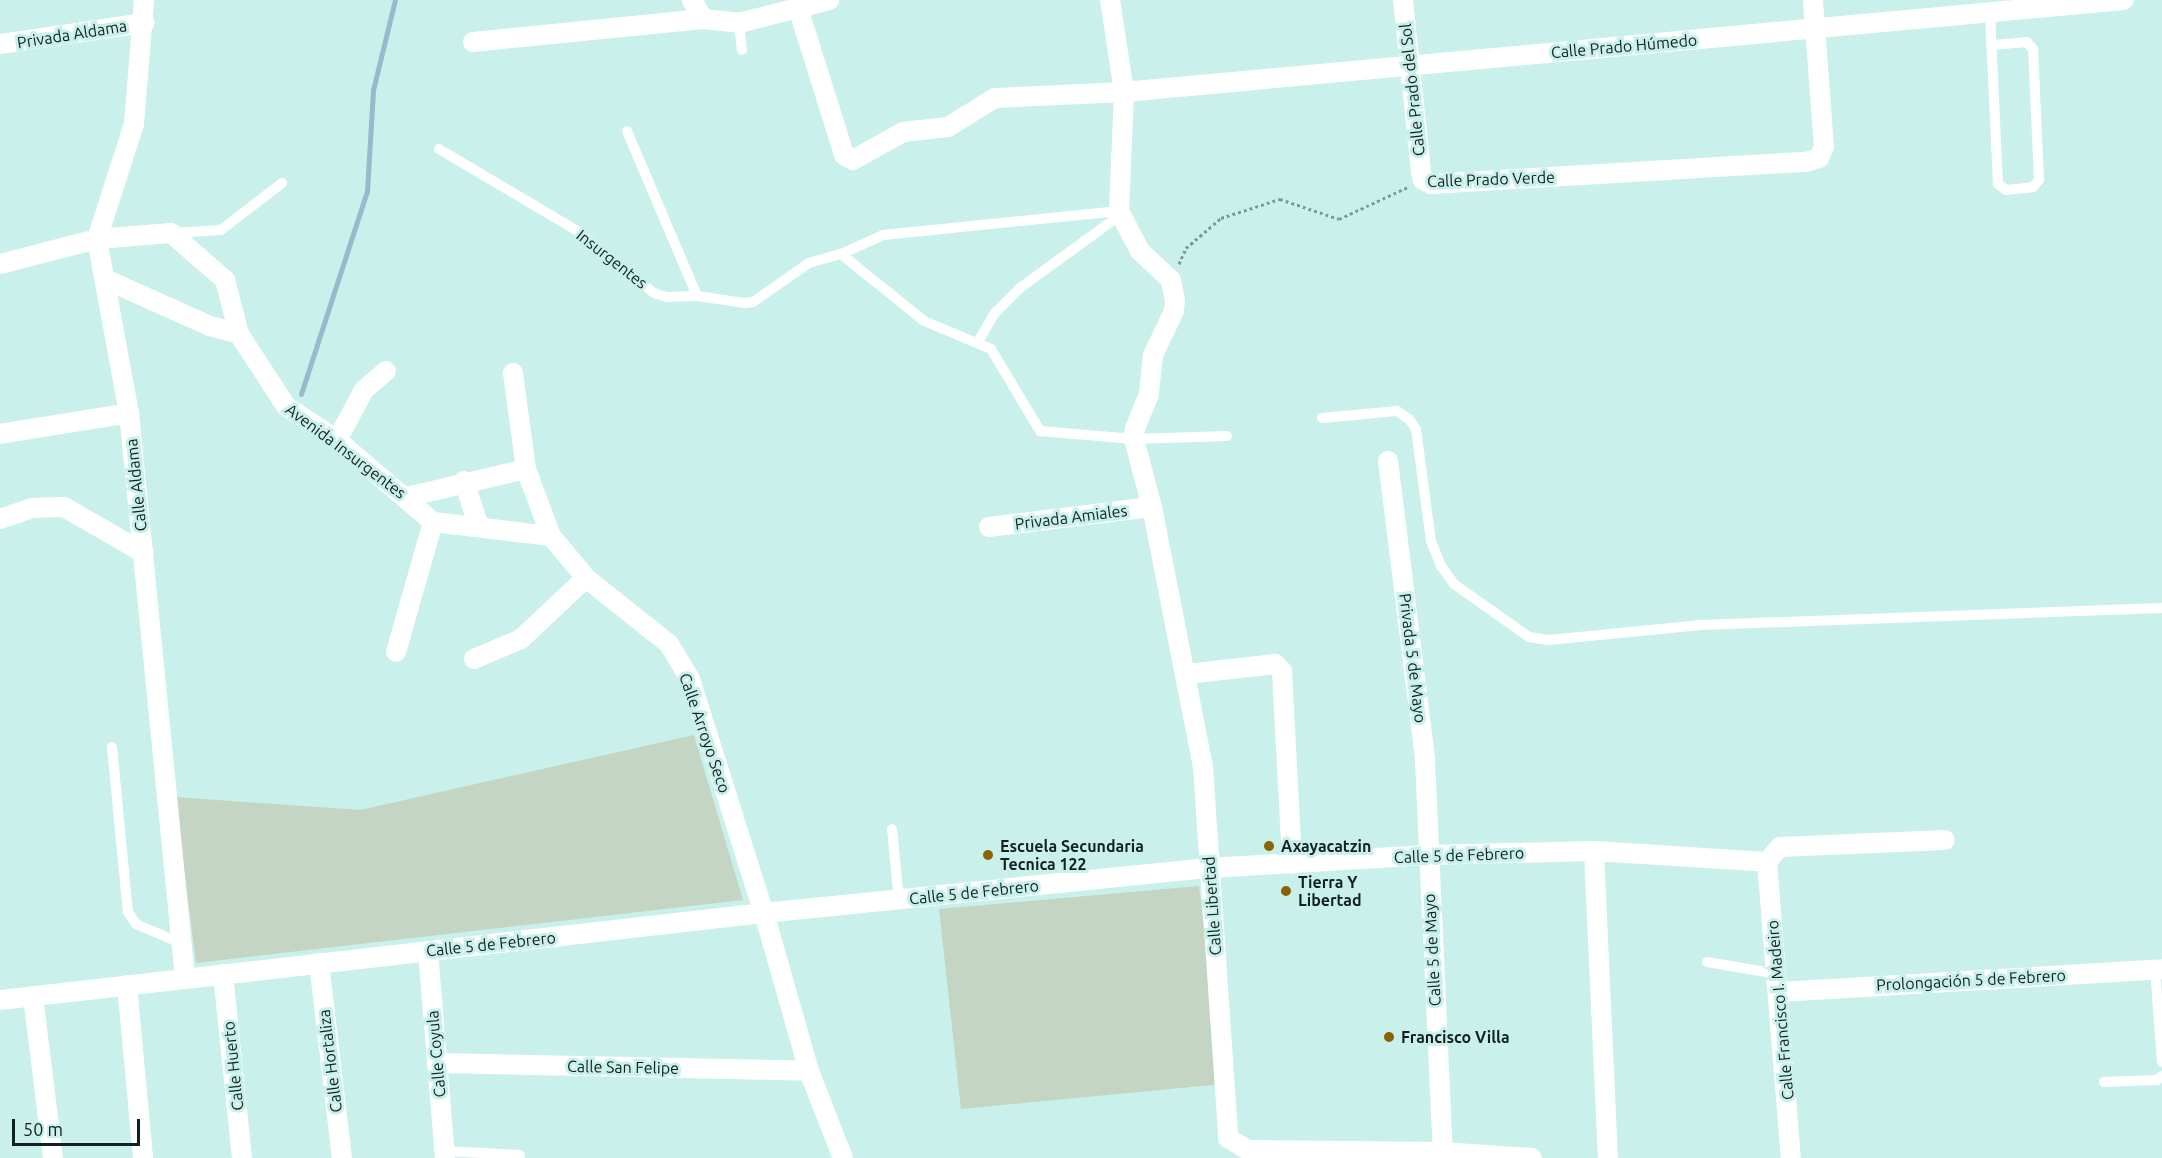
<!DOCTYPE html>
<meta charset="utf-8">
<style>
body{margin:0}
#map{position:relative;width:2162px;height:1158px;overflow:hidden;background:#c9f0eb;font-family:Ubuntu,sans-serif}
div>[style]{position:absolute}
.green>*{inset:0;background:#c4d5c3}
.stream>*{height:5px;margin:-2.5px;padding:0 2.5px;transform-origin:2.5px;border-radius:2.5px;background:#96bbcb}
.path>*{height:3px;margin-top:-1.5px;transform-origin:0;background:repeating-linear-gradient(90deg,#7c9995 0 3px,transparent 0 6px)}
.service>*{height:10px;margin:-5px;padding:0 5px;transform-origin:5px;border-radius:5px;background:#fff}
.minor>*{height:20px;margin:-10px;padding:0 10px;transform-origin:10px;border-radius:10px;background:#fff}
.dots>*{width:16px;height:16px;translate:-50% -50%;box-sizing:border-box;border:3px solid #c9f0eb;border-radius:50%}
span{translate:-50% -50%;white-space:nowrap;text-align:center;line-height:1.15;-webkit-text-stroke:6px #c9f0eb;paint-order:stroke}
.street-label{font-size:16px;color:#12211f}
.poi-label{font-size:16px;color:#12211f;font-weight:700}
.left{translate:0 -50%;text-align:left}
.scale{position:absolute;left:12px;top:1119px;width:128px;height:27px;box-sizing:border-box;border:3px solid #12211f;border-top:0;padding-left:8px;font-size:18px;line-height:21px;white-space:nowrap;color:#12211f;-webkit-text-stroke:4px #c9f0eb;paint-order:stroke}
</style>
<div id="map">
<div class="green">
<div style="clip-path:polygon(694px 735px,743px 900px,196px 963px,175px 797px,360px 810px)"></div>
<div style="clip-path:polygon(1199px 886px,1223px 1084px,961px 1109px,939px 909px)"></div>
</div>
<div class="stream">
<div style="left:301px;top:394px;width:213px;rotate:-72deg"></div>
<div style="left:367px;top:191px;width:101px;rotate:-86.6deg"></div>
<div style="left:373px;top:90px;width:93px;rotate:-76.3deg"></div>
</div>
<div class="path">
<div style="left:1179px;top:264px;width:17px;rotate:-66deg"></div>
<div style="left:1186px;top:248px;width:46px;rotate:-40.6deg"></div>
<div style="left:1221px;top:218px;width:62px;rotate:-17.9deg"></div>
<div style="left:1280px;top:199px;width:62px;rotate:18.7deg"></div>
<div style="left:1339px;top:219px;width:76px;rotate:-24.9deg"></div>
</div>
<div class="service">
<div style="left:1990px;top:14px;width:170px;rotate:87.3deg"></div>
<div style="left:1998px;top:184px;width:10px;rotate:37deg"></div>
<div style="left:2006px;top:190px;width:27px;rotate:-6deg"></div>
<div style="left:2033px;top:187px;width:9px;rotate:-49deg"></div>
<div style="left:2039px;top:180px;width:131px;rotate:-92.6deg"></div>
<div style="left:2033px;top:49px;width:9px;rotate:-131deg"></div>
<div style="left:2027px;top:42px;width:36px;rotate:175deg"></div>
<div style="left:739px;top:23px;width:27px;rotate:84deg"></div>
<div style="left:627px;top:131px;width:179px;rotate:67deg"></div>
<div style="left:439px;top:149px;width:159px;rotate:30.6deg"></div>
<div style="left:576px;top:230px;width:100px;rotate:38.9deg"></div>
<div style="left:654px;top:293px;width:13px;rotate:18deg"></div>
<div style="left:666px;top:297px;width:31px;rotate:-2deg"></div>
<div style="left:697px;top:296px;width:49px;rotate:8.3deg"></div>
<div style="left:745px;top:303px;width:8px;rotate:-7deg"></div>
<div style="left:753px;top:302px;width:68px;rotate:-34.9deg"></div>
<div style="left:809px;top:263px;width:33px;rotate:-16deg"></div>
<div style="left:841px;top:254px;width:46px;rotate:-24.3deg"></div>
<div style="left:883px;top:235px;width:237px;rotate:-5.8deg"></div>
<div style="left:172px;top:233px;width:49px;rotate:-3.5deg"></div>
<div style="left:221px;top:230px;width:77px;rotate:-37.6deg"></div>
<div style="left:841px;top:254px;width:107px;rotate:38.9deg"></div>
<div style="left:924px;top:321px;width:73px;rotate:22.7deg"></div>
<div style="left:991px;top:349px;width:96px;rotate:59.1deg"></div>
<div style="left:1040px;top:431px;width:94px;rotate:4.9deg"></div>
<div style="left:1134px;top:439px;width:93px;rotate:-1.8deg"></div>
<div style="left:978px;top:342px;width:34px;rotate:-60deg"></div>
<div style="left:995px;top:313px;width:35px;rotate:-45deg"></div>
<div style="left:1020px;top:288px;width:124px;rotate:-36.1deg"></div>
<div style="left:1322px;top:418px;width:75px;rotate:-5.3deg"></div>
<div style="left:1397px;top:411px;width:14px;rotate:34deg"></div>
<div style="left:1409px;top:419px;width:12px;rotate:55deg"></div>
<div style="left:1416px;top:429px;width:113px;rotate:82.4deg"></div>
<div style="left:1431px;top:541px;width:27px;rotate:68deg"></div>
<div style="left:1441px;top:566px;width:22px;rotate:54deg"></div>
<div style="left:1454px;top:584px;width:92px;rotate:35.2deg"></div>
<div style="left:1529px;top:637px;width:20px;rotate:9deg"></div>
<div style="left:1549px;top:640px;width:153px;rotate:-5.6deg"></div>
<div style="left:1701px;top:625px;width:461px;rotate:-2.1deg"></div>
<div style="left:112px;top:747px;width:166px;rotate:84.5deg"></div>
<div style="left:128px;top:912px;width:14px;rotate:56deg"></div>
<div style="left:136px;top:924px;width:51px;rotate:23.1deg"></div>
<div style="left:892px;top:829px;width:71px;rotate:84.4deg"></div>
<div style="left:1707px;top:962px;width:72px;rotate:9.6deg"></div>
<div style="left:2155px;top:969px;width:93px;rotate:85.7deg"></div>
<div style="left:2104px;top:1082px;width:53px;rotate:-2.2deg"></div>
<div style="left:2157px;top:1080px;width:6px;rotate:-39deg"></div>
<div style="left:444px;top:1151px;width:76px;rotate:3deg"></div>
</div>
<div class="minor">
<div style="left:144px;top:0;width:124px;rotate:94.6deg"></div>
<div style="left:134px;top:124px;width:121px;rotate:107.8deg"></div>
<div style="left:97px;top:239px;width:177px;rotate:79.6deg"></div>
<div style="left:129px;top:413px;width:568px;rotate:84.34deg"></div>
<div style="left:692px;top:0;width:22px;rotate:60deg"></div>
<div style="left:703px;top:19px;width:36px;rotate:6deg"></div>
<div style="left:739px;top:23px;width:93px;rotate:-14.3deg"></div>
<div style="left:1110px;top:0;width:93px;rotate:81.3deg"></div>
<div style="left:1124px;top:92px;width:119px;rotate:92.4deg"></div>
<div style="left:1119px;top:211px;width:45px;rotate:62.3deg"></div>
<div style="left:1140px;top:251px;width:42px;rotate:43.1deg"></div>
<div style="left:1171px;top:280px;width:21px;rotate:79deg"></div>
<div style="left:1175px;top:301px;width:10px;rotate:96deg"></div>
<div style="left:1174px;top:311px;width:49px;rotate:115.5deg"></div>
<div style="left:1153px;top:355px;width:39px;rotate:96deg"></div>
<div style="left:1149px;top:394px;width:37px;rotate:112deg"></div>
<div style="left:1135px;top:428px;width:11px;rotate:95deg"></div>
<div style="left:1134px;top:439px;width:70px;rotate:75.2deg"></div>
<div style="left:1152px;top:507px;width:265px;rotate:78.9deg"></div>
<div style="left:1203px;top:767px;width:372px;rotate:86.1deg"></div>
<div style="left:1228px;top:1138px;width:23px;rotate:31deg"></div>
<div style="left:1248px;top:1150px;width:195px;rotate:0.6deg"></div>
<div style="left:1443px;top:1152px;width:89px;rotate:3.9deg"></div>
<div style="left:1403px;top:0;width:173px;rotate:84deg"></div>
<div style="left:1421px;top:172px;width:8px;rotate:76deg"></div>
<div style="left:1423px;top:180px;width:9px;rotate:27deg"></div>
<div style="left:1431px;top:184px;width:376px;rotate:-3.4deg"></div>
<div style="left:1806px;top:162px;width:14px;rotate:-17deg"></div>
<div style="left:1819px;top:158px;width:12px;rotate:-66deg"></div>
<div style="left:1824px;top:147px;width:147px;rotate:-94.3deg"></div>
<div style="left:799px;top:11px;width:151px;rotate:72.6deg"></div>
<div style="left:844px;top:155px;width:10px;rotate:29deg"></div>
<div style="left:853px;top:160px;width:57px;rotate:-29.2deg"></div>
<div style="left:903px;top:132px;width:45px;rotate:-6.3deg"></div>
<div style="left:948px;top:127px;width:55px;rotate:-31.7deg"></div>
<div style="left:995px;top:98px;width:129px;rotate:-2.7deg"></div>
<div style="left:1124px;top:92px;width:1004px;rotate:-5.26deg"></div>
<div style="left:473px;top:42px;width:231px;rotate:-5.7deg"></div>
<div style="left:0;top:44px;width:146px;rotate:-8.3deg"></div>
<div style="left:0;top:264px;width:100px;rotate:-14.5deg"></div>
<div style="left:97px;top:239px;width:74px;rotate:-4.6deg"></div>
<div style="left:171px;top:233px;width:72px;rotate:41deg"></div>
<div style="left:225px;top:280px;width:56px;rotate:75.5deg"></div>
<div style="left:239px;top:334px;width:86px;rotate:56.9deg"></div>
<div style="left:286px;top:406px;width:61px;rotate:33.7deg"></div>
<div style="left:337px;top:440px;width:126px;rotate:40.5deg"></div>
<div style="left:433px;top:522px;width:119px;rotate:6.8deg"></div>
<div style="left:107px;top:280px;width:113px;rotate:24.1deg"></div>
<div style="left:210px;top:326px;width:30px;rotate:15deg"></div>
<div style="left:513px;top:373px;width:97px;rotate:82.3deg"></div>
<div style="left:526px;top:469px;width:72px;rotate:69.5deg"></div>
<div style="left:551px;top:536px;width:55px;rotate:50.2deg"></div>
<div style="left:586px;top:578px;width:106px;rotate:38.5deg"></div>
<div style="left:669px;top:644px;width:41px;rotate:59deg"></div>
<div style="left:690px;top:679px;width:245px;rotate:72.5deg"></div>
<div style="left:764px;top:913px;width:164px;rotate:74.1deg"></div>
<div style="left:809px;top:1071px;width:93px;rotate:68.7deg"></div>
<div style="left:0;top:434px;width:131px;rotate:-9.2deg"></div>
<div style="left:337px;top:440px;width:57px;rotate:-61.6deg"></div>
<div style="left:364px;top:390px;width:29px;rotate:-41deg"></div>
<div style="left:1388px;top:461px;width:301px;rotate:82.9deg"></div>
<div style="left:1425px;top:760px;width:392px;rotate:87.4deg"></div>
<div style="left:464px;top:481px;width:45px;rotate:72deg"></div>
<div style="left:407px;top:497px;width:122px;rotate:-13.2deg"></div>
<div style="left:0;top:519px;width:34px;rotate:-19deg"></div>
<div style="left:32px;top:508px;width:32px;rotate:-2deg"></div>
<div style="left:64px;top:507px;width:92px;rotate:29.9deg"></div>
<div style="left:989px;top:527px;width:164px;rotate:-7deg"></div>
<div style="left:396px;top:652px;width:135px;rotate:-74.1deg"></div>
<div style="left:474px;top:659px;width:51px;rotate:-23.1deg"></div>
<div style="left:521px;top:639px;width:89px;rotate:-43.2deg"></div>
<div style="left:1187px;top:674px;width:89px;rotate:-6.5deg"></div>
<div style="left:1275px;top:664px;width:10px;rotate:45deg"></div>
<div style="left:1282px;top:671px;width:193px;rotate:87deg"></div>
<div style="left:1594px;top:851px;width:307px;rotate:87.4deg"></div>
<div style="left:1767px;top:862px;width:297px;rotate:85.4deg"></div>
<div style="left:428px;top:951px;width:208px;rotate:85.3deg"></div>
<div style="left:319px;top:963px;width:196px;rotate:83.3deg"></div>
<div style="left:223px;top:974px;width:185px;rotate:84.1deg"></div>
<div style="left:127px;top:985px;width:174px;rotate:84.7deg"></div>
<div style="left:1780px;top:992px;width:383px;rotate:-3.4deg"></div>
<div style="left:33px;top:996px;width:163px;rotate:83deg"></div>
<div style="left:0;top:1000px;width:769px;rotate:-6.5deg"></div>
<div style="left:764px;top:913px;width:447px;rotate:-5.8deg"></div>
<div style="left:1209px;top:868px;width:218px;rotate:-3.4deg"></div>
<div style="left:1427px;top:855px;width:167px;rotate:-1.4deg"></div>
<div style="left:1594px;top:851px;width:173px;rotate:3.6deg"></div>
<div style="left:1767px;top:862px;width:20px;rotate:-49deg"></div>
<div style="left:1780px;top:847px;width:165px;rotate:-2.4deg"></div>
<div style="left:437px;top:1063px;width:372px;rotate:1.2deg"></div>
</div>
<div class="dots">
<div style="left:1269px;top:846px;background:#896300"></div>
<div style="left:988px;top:855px;background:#896300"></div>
<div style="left:1286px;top:891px;background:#896300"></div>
<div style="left:1389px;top:1037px;background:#896300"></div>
</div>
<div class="street-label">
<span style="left:72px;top:34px;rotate:-9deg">Privada Aldama</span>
<span style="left:1624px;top:46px;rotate:-5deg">Calle Prado Húmedo</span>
<span style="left:1412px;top:90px;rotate:-96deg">Calle Prado del Sol</span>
<span style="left:1491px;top:179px;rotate:-2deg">Calle Prado Verde</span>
<span style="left:612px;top:259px;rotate:38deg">Insurgentes</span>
<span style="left:346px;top:451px;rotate:37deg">Avenida Insurgentes</span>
<span style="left:136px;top:485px;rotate:-96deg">Calle Aldama</span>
<span style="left:1071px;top:517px;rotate:-7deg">Privada Amiales</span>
<span style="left:1413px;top:658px;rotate:83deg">Privada 5 de Mayo</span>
<span style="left:705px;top:733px;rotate:71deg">Calle Arroyo Seco</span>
<span style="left:1459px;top:855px;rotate:-2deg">Calle 5 de Febrero</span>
<span style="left:974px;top:892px;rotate:-6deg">Calle 5 de Febrero</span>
<span style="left:1212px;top:906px;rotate:-94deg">Calle Libertad</span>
<span style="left:491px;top:944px;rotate:-6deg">Calle 5 de Febrero</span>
<span style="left:1432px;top:950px;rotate:-93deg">Calle 5 de Mayo</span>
<span style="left:1971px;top:980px;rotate:-3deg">Prolongación 5 de Febrero</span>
<span style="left:1780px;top:1010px;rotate:-95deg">Calle Francisco I. Madeiro</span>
<span style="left:436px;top:1054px;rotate:-95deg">Calle Coyula</span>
<span style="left:330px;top:1061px;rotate:-97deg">Calle Hortaliza</span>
<span style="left:233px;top:1066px;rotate:-96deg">Calle Huerto</span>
<span style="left:623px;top:1067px;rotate:1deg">Calle San Felipe</span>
</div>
<div class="poi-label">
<span class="left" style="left:1000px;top:855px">Escuela Secundaria<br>Tecnica 122</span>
<span class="left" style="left:1281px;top:846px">Axayacatzin</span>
<span class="left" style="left:1298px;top:891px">Tierra Y<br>Libertad</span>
<span class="left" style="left:1401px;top:1037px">Francisco Villa</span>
</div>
<div class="scale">50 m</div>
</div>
